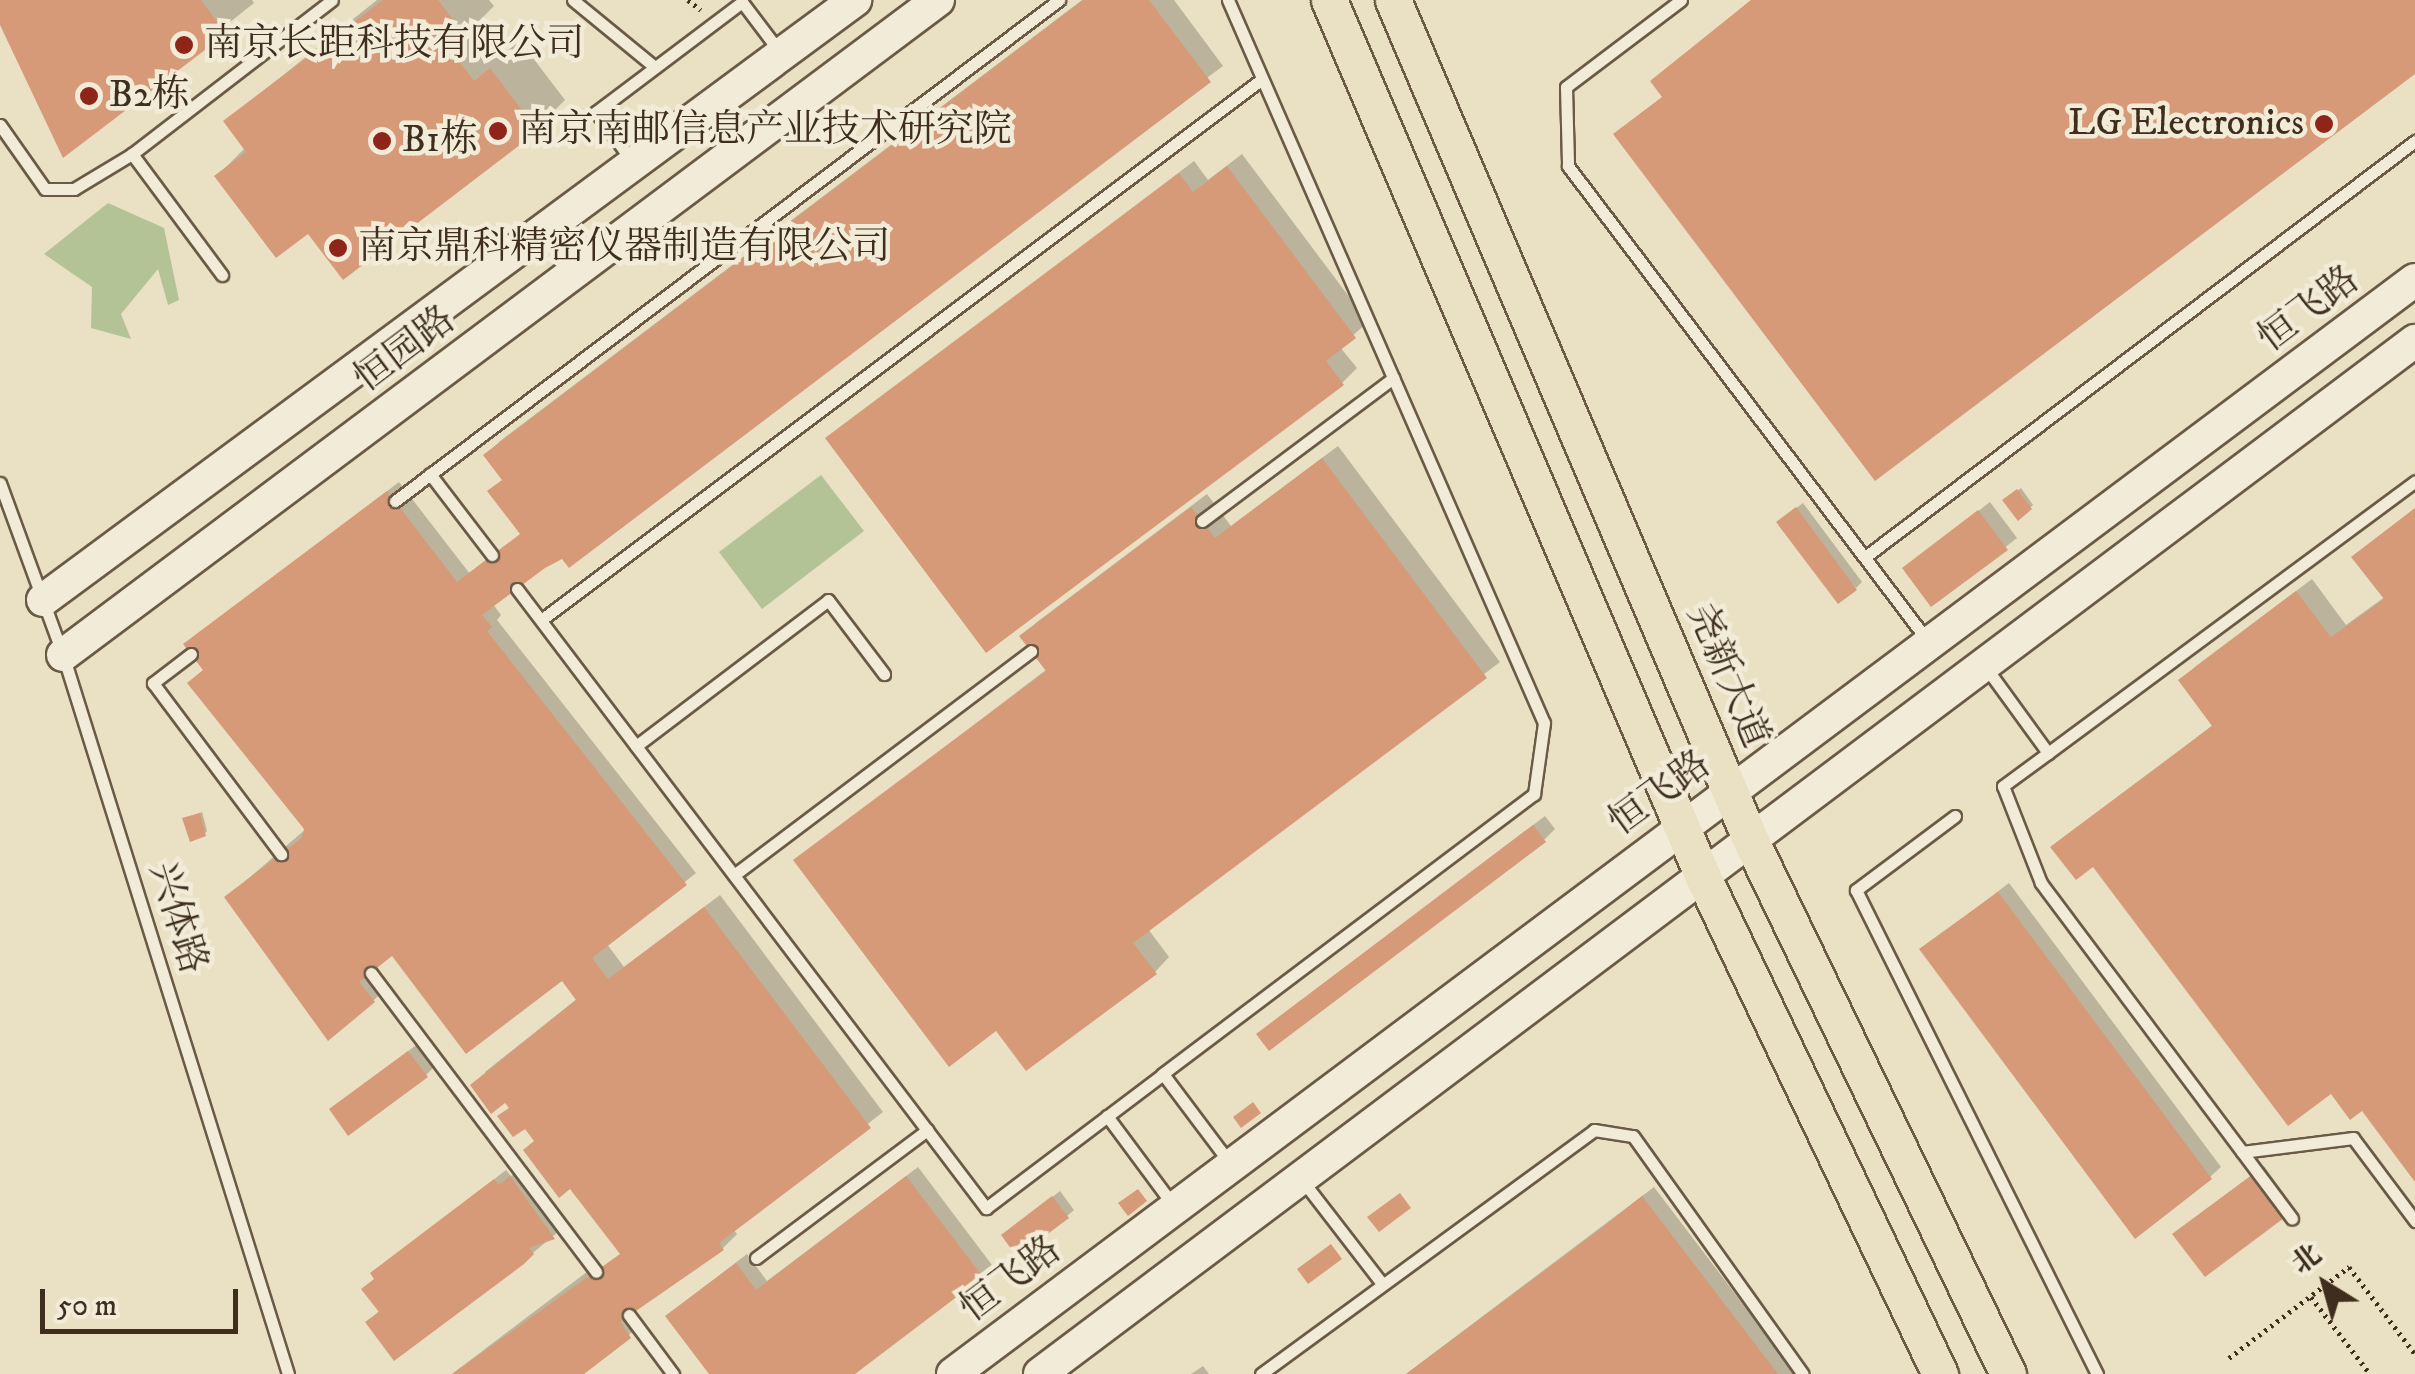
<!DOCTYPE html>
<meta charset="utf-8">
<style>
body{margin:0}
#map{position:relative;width:2415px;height:1374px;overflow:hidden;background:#eae0c3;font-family:"IM FELL DW Pica","Noto Serif SC",serif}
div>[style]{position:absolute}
.green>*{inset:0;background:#b3c396}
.shadow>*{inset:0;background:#0003}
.building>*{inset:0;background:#d69a79}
.path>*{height:5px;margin-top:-2.5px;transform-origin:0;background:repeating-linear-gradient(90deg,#3f2e1d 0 2.5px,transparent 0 7.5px)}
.roads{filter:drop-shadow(2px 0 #6a5a46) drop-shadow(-2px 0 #6a5a46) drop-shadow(0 2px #6a5a46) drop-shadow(0 -2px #6a5a46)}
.lane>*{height:11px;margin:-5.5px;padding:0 5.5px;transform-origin:5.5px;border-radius:5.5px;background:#f1ebd8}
.secondary>*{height:32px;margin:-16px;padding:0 16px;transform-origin:16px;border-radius:16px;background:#f1ebd8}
.primary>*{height:35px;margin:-17.5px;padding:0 17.5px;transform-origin:17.5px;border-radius:17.5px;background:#eae0c3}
.dots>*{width:28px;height:28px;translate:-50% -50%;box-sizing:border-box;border:5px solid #f1ebd8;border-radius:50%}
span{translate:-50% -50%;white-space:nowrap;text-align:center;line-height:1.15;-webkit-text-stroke:9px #f1ebd8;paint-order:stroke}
.poi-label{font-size:38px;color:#3f2e1d}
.left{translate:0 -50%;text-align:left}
.right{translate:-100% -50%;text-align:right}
.street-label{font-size:38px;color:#3f2e1d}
.north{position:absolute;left:2275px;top:1234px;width:100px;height:100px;-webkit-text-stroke:8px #f1ebd8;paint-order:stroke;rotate:323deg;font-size:28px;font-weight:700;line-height:40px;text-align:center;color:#3f2e1d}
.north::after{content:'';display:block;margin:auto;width:35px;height:45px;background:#3f2e1d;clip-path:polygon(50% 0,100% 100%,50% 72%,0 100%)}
.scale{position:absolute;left:40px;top:1289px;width:198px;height:45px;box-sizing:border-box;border:5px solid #3f2e1d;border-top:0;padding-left:12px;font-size:30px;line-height:35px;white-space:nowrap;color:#3f2e1d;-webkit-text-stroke:8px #f1ebd8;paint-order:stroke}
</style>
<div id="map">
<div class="green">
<div style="clip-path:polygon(108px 203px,164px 228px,179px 300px,168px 305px,158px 269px,121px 314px,131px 339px,91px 328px,92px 287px,44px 254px)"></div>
<div style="clip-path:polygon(821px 475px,864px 531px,762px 609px,719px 552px)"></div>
</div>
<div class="shadow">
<div style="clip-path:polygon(0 0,252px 0,254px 3px,64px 154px,0 19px)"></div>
<div style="clip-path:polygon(377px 0,489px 0,494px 6px,479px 21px,504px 53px,520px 41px,565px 100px,536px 129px,309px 230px,217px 176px,246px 147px,226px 121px)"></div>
<div style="clip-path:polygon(1082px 0,1174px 0,1223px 66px,493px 604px,501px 615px,497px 620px,696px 873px,607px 944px,624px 967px,720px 895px,883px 1112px,733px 1229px,737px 1234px,723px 1248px,630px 1311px,640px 1326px,580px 1374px,452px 1374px,596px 1265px,599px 1270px,622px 1254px,485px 1072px,578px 998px,562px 977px,392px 953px,373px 968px,388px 986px,373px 1001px,227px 897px,307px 828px,186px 644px,399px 482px,470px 574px,523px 534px,505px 479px,486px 455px,500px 441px)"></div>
<div style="clip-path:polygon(1751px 0,2415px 0,2415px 71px,1664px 96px,1654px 81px)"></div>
<div style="clip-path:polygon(1242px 154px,1368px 322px,1340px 347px,1357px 368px,1342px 383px,828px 439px,1194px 161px,1208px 180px)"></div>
<div style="clip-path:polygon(1338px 446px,1500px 662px,1148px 929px,1169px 957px,1155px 972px,996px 1028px,797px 860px,1047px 669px,1023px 636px,1037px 622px,1207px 494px,1231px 526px)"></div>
<div style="clip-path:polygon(2021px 488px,2033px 505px,2018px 517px,2006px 500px)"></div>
<div style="clip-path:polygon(1990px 502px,2017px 538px,1932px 604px,1905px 568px)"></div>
<div style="clip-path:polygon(1803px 503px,1862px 582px,1856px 588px,1786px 516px)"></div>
<div style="clip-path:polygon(2415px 508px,2415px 1177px,2362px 1108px,2332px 1091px,2094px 863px,2054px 848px,2214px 724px,2182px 680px,2196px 666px,2312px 579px,2346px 625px,2386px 596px,2355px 557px)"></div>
<div style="clip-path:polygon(202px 812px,207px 831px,205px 833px,185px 819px)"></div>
<div style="clip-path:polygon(1545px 816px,1555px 829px,1544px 840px,1270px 1024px)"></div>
<div style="clip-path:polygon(2009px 883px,2221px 1167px,2210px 1177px,1922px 949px)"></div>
<div style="clip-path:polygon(420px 1042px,436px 1065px,426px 1075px,332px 1110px)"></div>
<div style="clip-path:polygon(2264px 1166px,2292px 1205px,2282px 1216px,2186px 1224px)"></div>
<div style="clip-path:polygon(918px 1167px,992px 1265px,851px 1374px,712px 1374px,679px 1306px,747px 1254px,767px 1281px)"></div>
<div style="clip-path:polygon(522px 1168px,564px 1227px,522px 1262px,368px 1322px,380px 1310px,373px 1273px,506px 1170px,511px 1176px)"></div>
<div style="clip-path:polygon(1654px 1187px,1796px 1374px,1406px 1374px)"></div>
<div style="clip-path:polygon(1060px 1191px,1074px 1210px,1067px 1216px,1010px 1229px)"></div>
<div style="clip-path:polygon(1203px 1366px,1209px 1374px,1191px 1374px)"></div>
</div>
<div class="building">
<div style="clip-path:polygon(0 0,201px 0,226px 34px,63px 158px,0 25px)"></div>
<div style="clip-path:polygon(383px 0,438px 0,466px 37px,450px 49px,474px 81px,490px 68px,538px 131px,343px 280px,308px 234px,276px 258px,214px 176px,246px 152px,223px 121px)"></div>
<div style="clip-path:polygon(1083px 0,1149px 0,1211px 82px,569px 568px,562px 559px,545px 568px,482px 615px,492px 627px,487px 631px,687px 885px,592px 958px,608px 979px,704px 907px,871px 1128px,719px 1243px,724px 1250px,620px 1322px,631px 1338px,584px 1374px,452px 1374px,620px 1254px,570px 1189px,559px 1198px,523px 1150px,534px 1141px,525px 1129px,513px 1137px,497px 1116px,509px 1108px,505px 1103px,491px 1114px,470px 1085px,576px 1000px,562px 981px,466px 1054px,392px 956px,359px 982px,375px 1002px,328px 1041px,224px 897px,302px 838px,304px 829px,187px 683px,203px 670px,183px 644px,387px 491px,457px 582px,520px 534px,487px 491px,502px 480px,483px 455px)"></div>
<div style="clip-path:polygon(1751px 0,2415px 0,2415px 74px,1875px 481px,1613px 134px,1662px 97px,1650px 81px)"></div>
<div style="clip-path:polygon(1227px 166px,1356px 338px,1326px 361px,1344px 385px,986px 653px,825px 438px,1179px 173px,1193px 192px)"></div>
<div style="clip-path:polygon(1322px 458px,1487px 678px,1133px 943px,1157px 974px,1026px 1071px,996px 1031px,949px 1067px,793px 860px,1046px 671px,1019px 636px,1191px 507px,1215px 538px)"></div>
<div style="clip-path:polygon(2017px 489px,2032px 509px,2018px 521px,2002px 500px)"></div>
<div style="clip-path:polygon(1796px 507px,1857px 590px,1838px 604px,1776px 522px)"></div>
<div style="clip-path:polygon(2415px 508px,2415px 1182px,2362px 1111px,2350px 1120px,2331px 1094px,2288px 1126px,2093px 867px,2076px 880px,2050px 847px,2212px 726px,2178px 680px,2296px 591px,2331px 637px,2384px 599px,2351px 557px)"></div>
<div style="clip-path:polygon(1978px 510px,2008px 550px,1931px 607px,1902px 568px)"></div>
<div style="clip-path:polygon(200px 813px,206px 836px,190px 842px,182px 818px)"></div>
<div style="clip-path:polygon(1533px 825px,1546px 842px,1269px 1051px,1256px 1034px)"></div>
<div style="clip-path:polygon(1998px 892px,2212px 1179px,2135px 1239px,1919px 949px)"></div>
<div style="clip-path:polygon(408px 1051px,428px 1077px,348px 1136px,329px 1109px)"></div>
<div style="clip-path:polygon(1253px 1102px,1261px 1113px,1241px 1128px,1233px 1117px)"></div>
<div style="clip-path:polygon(2252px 1175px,2284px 1218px,2205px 1277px,2172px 1234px)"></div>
<div style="clip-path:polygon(510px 1176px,555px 1239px,529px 1248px,534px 1254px,524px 1264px,394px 1361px,365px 1322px,379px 1312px,361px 1289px,374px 1279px,370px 1273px,494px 1179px,499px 1185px)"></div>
<div style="clip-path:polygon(906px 1176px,983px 1277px,855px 1374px,709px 1374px,665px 1316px,736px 1263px,756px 1290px)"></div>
<div style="clip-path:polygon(1138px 1189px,1147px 1201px,1128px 1216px,1118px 1203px)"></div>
<div style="clip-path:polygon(1400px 1193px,1411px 1208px,1379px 1232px,1367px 1217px)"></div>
<div style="clip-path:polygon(1052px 1196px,1069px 1218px,1017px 1257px,1001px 1235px)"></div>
<div style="clip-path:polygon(1642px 1196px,1778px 1374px,1406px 1374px,1603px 1227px)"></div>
<div style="clip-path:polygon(1331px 1244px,1342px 1259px,1308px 1284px,1297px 1269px)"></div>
</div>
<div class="path">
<div style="left:688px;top:0;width:16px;rotate:38deg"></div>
<div style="left:2311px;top:1297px;width:97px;rotate:52.5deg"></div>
<div style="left:2229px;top:1358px;width:151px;rotate:-37.2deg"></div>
<div style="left:2349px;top:1267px;width:109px;rotate:52.8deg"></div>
</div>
<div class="roads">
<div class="lane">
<div style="left:573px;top:0;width:106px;rotate:39.3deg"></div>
<div style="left:1228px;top:0;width:789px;rotate:66.39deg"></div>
<div style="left:1544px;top:723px;width:72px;rotate:98deg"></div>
<div style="left:1534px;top:794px;width:465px;rotate:143deg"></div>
<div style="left:1163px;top:1074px;width:110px;rotate:53.1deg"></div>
<div style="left:1681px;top:0;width:144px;rotate:142.9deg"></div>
<div style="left:1566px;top:87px;width:79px;rotate:88.5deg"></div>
<div style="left:1568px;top:166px;width:595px;rotate:52.86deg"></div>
<div style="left:0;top:125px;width:78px;rotate:54.9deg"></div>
<div style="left:45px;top:189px;width:29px"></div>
<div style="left:74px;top:189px;width:68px;rotate:-31.1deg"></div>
<div style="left:632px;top:161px;width:61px;rotate:-126.3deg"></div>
<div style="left:596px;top:112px;width:183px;rotate:-37deg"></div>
<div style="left:742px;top:2px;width:61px;rotate:52.9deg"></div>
<div style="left:222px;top:275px;width:151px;rotate:-126.6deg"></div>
<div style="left:132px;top:154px;width:252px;rotate:-37.6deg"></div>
<div style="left:430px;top:474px;width:102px;rotate:52.6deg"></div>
<div style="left:0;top:483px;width:183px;rotate:69.9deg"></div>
<div style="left:63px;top:655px;width:753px;rotate:72.62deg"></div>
<div style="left:395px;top:501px;width:832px;rotate:-37.04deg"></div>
<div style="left:1202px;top:521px;width:239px;rotate:-36.8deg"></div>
<div style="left:1865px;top:557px;width:690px;rotate:-37.1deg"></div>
<div style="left:517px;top:589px;width:777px;rotate:52.85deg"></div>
<div style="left:986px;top:1208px;width:222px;rotate:-37.1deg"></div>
<div style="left:541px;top:620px;width:901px;rotate:-36.88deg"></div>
<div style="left:191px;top:654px;width:48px;rotate:142.7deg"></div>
<div style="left:153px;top:683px;width:214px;rotate:53.2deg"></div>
<div style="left:1987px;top:669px;width:104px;rotate:54deg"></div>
<div style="left:2048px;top:753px;width:56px;rotate:143.7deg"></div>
<div style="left:2003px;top:786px;width:104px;rotate:68.6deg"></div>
<div style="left:2041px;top:883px;width:419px;rotate:53.2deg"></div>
<div style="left:636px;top:746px;width:241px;rotate:-37.2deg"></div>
<div style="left:828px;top:600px;width:93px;rotate:52.9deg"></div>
<div style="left:2048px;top:753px;width:457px;rotate:-36.5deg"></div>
<div style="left:1955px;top:816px;width:124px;rotate:143.2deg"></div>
<div style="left:1856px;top:890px;width:541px;rotate:63.53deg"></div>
<div style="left:734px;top:875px;width:372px;rotate:-37deg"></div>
<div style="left:371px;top:973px;width:374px;rotate:53deg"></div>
<div style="left:1107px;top:1116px;width:111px;rotate:53.4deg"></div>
<div style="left:2242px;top:1152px;width:112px;rotate:-7.2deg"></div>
<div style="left:2353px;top:1138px;width:104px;rotate:53.2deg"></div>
<div style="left:1302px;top:1180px;width:128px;rotate:52.3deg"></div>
<div style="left:756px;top:1258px;width:214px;rotate:-36.8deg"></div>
<div style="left:629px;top:1315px;width:74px;rotate:53.3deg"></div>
<div style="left:1261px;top:1374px;width:413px;rotate:-36.2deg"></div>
<div style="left:1594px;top:1130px;width:39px;rotate:9deg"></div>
<div style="left:1633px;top:1136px;width:292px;rotate:54.5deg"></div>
</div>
<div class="secondary">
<div style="left:43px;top:600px;width:1010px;rotate:-36.46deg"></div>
<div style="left:63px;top:655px;width:1093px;rotate:-36.82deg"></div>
<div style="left:953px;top:1374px;width:1826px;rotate:-36.81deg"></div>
<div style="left:1040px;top:1374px;width:1720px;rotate:-36.92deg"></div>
</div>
<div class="primary">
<div style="left:1329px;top:0;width:953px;rotate:66.9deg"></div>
<div style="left:1703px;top:877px;width:551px;rotate:64.51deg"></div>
<div style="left:1393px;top:0;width:914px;rotate:66.94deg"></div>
<div style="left:1751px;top:841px;width:592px;rotate:64.26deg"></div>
</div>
</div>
<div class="dots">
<div style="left:184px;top:45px;background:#8f2418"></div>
<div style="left:89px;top:96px;background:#8f2418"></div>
<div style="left:2324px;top:124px;background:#8f2418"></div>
<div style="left:498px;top:131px;background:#8f2418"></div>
<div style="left:382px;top:141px;background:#8f2418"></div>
<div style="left:338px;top:248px;background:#8f2418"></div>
</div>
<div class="poi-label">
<span class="left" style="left:204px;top:45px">南京长距科技有限公司</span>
<span class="left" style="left:109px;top:96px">B2栋</span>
<span class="right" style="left:2304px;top:124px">LG Electronics</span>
<span class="left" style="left:518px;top:131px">南京南邮信息产业技术研究院</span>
<span class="left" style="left:402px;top:141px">B1栋</span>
<span class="left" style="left:358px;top:248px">南京鼎科精密仪器制造有限公司</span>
</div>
<div class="street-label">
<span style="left:2309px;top:310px;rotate:-37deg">恒飞路</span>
<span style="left:405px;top:350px;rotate:-37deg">恒园路</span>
<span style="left:1727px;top:676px;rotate:67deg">尧新大道</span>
<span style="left:1660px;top:794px;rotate:-36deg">恒飞路</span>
<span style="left:177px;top:918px;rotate:73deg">兴体路</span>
<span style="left:1011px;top:1280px;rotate:-37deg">恒飞路</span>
</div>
<div class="north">北</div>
<div class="scale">50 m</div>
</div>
